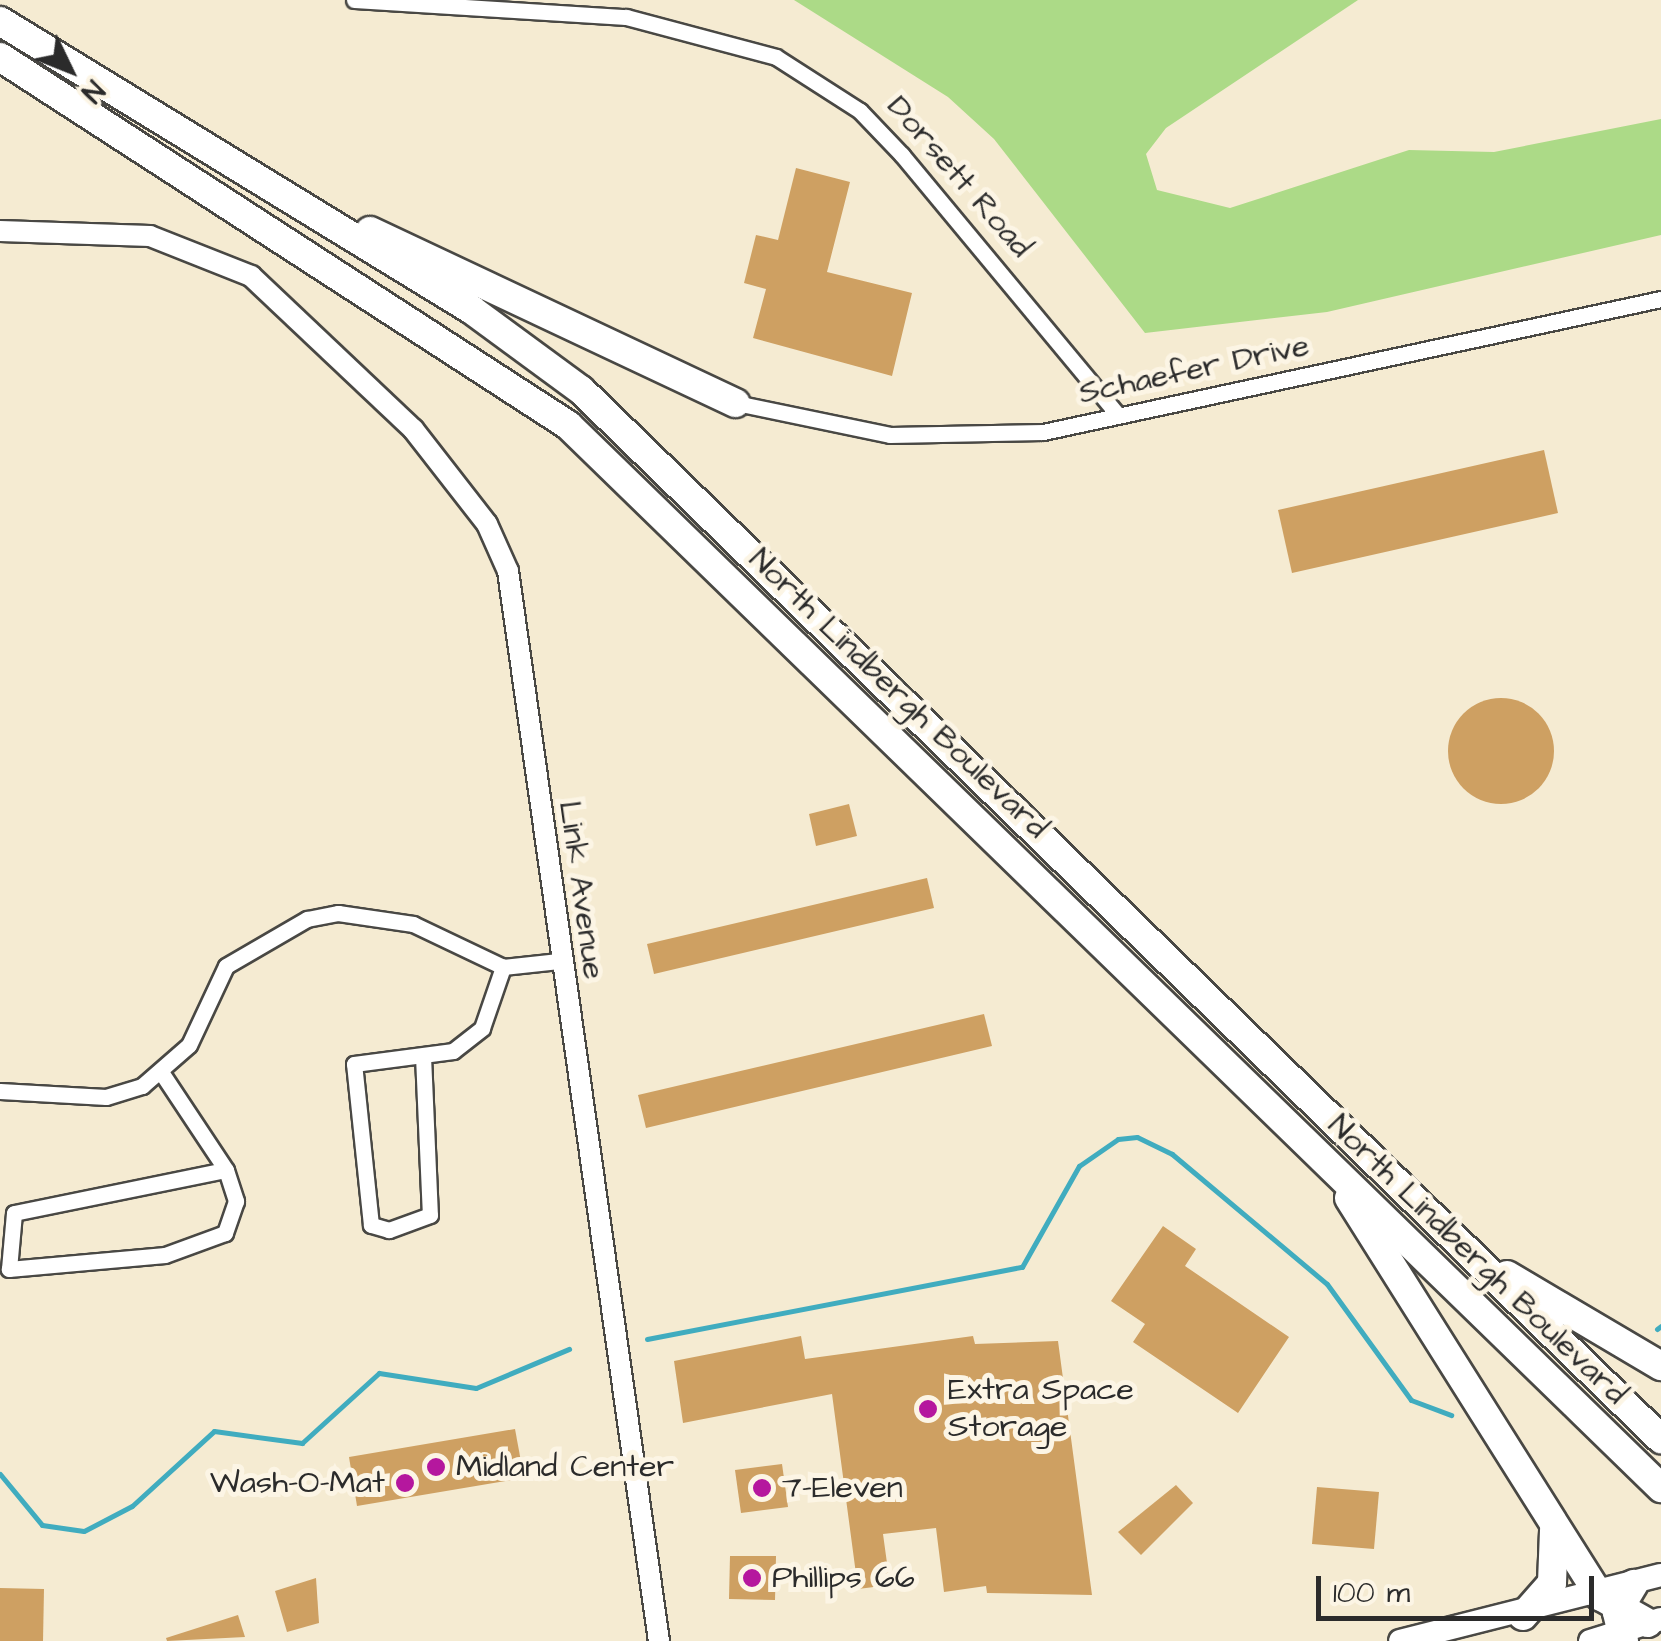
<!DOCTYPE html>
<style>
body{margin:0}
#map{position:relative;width:1661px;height:1641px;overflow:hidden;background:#f5ebd2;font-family:"Architects Daughter",sans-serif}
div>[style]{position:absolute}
.green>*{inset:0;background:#acda87}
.stream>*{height:5px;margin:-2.5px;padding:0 2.5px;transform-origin:2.5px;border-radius:2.5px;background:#40acbf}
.building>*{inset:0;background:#cea062}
.round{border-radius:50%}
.roads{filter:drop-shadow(2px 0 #494844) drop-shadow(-2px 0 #494844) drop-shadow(0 2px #494844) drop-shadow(0 -2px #494844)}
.minor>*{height:15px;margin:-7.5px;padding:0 7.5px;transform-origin:7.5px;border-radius:7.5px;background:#fff}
.tertiary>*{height:20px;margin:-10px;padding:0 10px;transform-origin:10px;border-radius:10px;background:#fff}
.secondary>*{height:22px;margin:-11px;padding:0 11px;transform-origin:11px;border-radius:11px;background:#fff}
.trunk>*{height:28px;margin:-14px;padding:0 14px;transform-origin:14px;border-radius:14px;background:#fff}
.dots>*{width:28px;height:28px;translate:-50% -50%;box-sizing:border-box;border:5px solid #fcf5e5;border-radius:50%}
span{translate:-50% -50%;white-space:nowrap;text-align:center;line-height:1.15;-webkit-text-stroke:10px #fcf5e5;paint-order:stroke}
.street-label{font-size:32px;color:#2b2b2b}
.poi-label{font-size:32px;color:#2b2b2b}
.left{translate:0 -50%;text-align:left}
.right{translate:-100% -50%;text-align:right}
.north{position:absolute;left:20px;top:20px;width:100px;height:100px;-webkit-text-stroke:8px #fcf5e5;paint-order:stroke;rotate:133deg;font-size:28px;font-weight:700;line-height:40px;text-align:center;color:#2b2b2b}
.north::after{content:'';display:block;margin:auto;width:35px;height:45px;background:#2b2b2b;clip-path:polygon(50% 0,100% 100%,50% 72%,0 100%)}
.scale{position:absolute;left:1316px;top:1576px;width:278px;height:45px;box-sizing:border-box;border:5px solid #2b2b2b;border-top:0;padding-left:12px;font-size:30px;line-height:35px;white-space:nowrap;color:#2b2b2b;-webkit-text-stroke:8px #fcf5e5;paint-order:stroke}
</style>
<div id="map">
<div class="green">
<div style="clip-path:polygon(794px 0,1358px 0,1166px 128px,1146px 154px,1157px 190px,1230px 208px,1409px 150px,1494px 152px,1661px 119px,1661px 235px,1327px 312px,1145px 333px,994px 139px,948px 97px)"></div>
</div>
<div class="stream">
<div style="left:1657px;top:1329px;width:5px;rotate:-37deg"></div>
<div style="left:647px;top:1339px;width:382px;rotate:-10.9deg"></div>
<div style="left:1022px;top:1267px;width:116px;rotate:-60.6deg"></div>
<div style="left:1079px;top:1166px;width:47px;rotate:-34.7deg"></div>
<div style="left:1118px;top:1139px;width:19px;rotate:-6deg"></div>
<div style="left:1137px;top:1137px;width:39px;rotate:26deg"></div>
<div style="left:1172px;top:1154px;width:202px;rotate:40deg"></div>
<div style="left:1327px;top:1284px;width:143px;rotate:54.1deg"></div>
<div style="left:1411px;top:1400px;width:43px;rotate:20.6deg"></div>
<div style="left:0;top:1474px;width:66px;rotate:50.5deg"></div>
<div style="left:42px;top:1525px;width:42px;rotate:8.1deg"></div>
<div style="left:84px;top:1531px;width:54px;rotate:-27.5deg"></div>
<div style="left:132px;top:1506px;width:111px;rotate:-42.4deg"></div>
<div style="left:214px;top:1431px;width:89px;rotate:7.8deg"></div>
<div style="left:302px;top:1443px;width:104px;rotate:-42.3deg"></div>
<div style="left:379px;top:1373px;width:98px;rotate:8.8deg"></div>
<div style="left:476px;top:1388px;width:101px;rotate:-22.8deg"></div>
</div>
<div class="building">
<div style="clip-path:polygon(796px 168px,850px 182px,827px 272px,912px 293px,892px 376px,753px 338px,766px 289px,744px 283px,756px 235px,778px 240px)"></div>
<div style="clip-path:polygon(1544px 450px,1558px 513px,1292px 573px,1278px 510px)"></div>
<div class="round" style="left:1448px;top:698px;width:106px;height:106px"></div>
<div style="clip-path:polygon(849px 804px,857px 836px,816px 846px,809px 814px)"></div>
<div style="clip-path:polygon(927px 878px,934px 908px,654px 974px,647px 944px)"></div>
<div style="clip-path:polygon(984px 1014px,992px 1046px,646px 1128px,638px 1095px)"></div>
<div style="clip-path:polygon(1163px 1226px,1196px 1249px,1185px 1266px,1289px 1337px,1238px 1413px,1133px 1342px,1145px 1324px,1111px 1301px)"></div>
<div style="clip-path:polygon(801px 1336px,805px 1359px,973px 1336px,975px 1344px,1058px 1341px,1092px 1595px,987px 1593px,986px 1586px,944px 1592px,936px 1528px,883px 1534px,890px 1585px,858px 1589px,832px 1394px,683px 1423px,674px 1361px)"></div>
<div style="clip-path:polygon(515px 1429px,524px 1478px,357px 1506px,349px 1457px)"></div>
<div style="clip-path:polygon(782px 1464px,788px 1507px,741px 1513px,735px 1470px)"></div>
<div style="clip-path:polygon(1176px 1485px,1193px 1503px,1141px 1555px,1118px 1532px)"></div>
<div style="clip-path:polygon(1317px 1487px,1379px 1492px,1374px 1549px,1312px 1544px)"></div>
<div style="clip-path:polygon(730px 1556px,776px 1556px,775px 1600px,729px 1599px)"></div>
<div style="clip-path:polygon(316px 1578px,319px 1623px,287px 1632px,275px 1591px)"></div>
<div style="clip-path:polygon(0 1588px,44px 1589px,43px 1641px,0 1641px)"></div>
<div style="clip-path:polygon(238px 1615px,245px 1637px,167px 1641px,166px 1638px)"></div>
</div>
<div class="roads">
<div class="minor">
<div style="left:354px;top:0;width:273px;rotate:3.6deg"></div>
<div style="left:626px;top:17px;width:155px;rotate:14.9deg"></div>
<div style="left:776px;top:57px;width:100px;rotate:32.7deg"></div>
<div style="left:860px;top:111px;width:61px;rotate:46.3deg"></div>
<div style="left:902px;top:155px;width:337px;rotate:50.3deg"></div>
<div style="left:736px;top:403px;width:157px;rotate:11.7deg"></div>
<div style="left:890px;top:435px;width:153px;rotate:-1.1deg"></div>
<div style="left:1043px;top:432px;width:632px;rotate:-12.15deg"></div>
<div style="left:423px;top:1056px;width:159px;rotate:87.5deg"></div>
<div style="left:430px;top:1215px;width:44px;rotate:159.9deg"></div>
<div style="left:389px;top:1230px;width:19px;rotate:-164deg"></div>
<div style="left:371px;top:1225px;width:162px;rotate:-96deg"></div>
<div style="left:354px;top:1064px;width:100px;rotate:-7.5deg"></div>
<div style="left:453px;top:1051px;width:37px;rotate:-38deg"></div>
<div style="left:482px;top:1028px;width:65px;rotate:-71deg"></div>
<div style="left:161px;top:1072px;width:118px;rotate:56.4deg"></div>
<div style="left:226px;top:1170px;width:33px;rotate:72deg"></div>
<div style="left:236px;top:1201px;width:34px;rotate:109deg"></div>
<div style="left:225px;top:1233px;width:64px;rotate:159.9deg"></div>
<div style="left:165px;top:1255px;width:157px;rotate:174.9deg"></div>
<div style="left:9px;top:1269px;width:56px;rotate:-84.9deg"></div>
<div style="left:14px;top:1213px;width:216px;rotate:-11.5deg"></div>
<div style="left:0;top:1091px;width:106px;rotate:3.2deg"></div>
<div style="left:106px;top:1097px;width:38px;rotate:-17deg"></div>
<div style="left:142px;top:1086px;width:62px;rotate:-41.1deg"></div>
<div style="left:189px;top:1045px;width:87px;rotate:-64.9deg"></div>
<div style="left:226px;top:966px;width:94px;rotate:-30.1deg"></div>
<div style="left:307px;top:919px;width:32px;rotate:-11deg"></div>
<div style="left:338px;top:913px;width:76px;rotate:8.3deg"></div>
<div style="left:413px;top:924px;width:100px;rotate:25.5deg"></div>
<div style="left:503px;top:967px;width:56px;rotate:-6.1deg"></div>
</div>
<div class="tertiary">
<div style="left:0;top:231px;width:150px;rotate:1.9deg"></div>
<div style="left:150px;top:236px;width:109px;rotate:21.6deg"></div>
<div style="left:251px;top:276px;width:223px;rotate:43.4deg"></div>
<div style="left:413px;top:429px;width:120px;rotate:52.1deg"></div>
<div style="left:487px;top:524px;width:51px;rotate:65.9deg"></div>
<div style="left:508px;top:571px;width:1081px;rotate:81.97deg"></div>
</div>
<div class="secondary">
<div style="left:1400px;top:1641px;width:269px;rotate:-14.2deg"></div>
<div style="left:1590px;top:1641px;width:74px;rotate:-17.2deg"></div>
</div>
<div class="trunk">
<div style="left:0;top:21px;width:553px;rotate:31.48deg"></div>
<div style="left:472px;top:310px;width:135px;rotate:36.3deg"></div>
<div style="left:581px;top:390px;width:1506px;rotate:44.17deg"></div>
<div style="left:0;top:57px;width:677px;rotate:32.94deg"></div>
<div style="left:568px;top:425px;width:1525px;rotate:44.2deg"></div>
<div style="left:370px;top:231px;width:404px;rotate:25.2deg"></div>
<div style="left:1349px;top:1198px;width:471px;rotate:57.8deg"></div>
<div style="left:1600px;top:1596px;width:55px;rotate:29.4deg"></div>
<div style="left:1507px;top:1275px;width:179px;rotate:30.6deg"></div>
<div style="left:1523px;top:1616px;width:44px;rotate:-48.7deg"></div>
<div style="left:1552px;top:1583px;width:53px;rotate:-87.8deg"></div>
<div style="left:1624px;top:1641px;width:30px;rotate:-104deg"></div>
<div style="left:1617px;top:1612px;width:33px;rotate:-59deg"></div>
</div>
</div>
<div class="dots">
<div style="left:928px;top:1409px;background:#b5179e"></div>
<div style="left:436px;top:1467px;background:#b5179e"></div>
<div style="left:405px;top:1483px;background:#b5179e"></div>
<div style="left:762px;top:1488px;background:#b5179e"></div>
<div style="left:752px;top:1578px;background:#b5179e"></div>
</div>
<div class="street-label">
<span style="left:959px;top:177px;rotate:49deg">Dorsett Road</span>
<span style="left:1194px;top:370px;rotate:-12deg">Schaefer Drive</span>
<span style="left:898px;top:694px;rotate:44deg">North Lindbergh Boulevard</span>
<span style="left:581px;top:890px;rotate:82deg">Link Avenue</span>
<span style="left:1477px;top:1260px;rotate:44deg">North Lindbergh Boulevard</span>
</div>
<div class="poi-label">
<span class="left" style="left:948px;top:1409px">Extra Space<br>Storage</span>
<span class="left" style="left:456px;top:1467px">Midland Center</span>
<span class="right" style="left:385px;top:1483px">Wash-O-Mat</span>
<span class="left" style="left:782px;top:1488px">7-Eleven</span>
<span class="left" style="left:772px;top:1578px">Phillips 66</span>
</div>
<div class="north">N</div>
<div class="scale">100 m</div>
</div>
